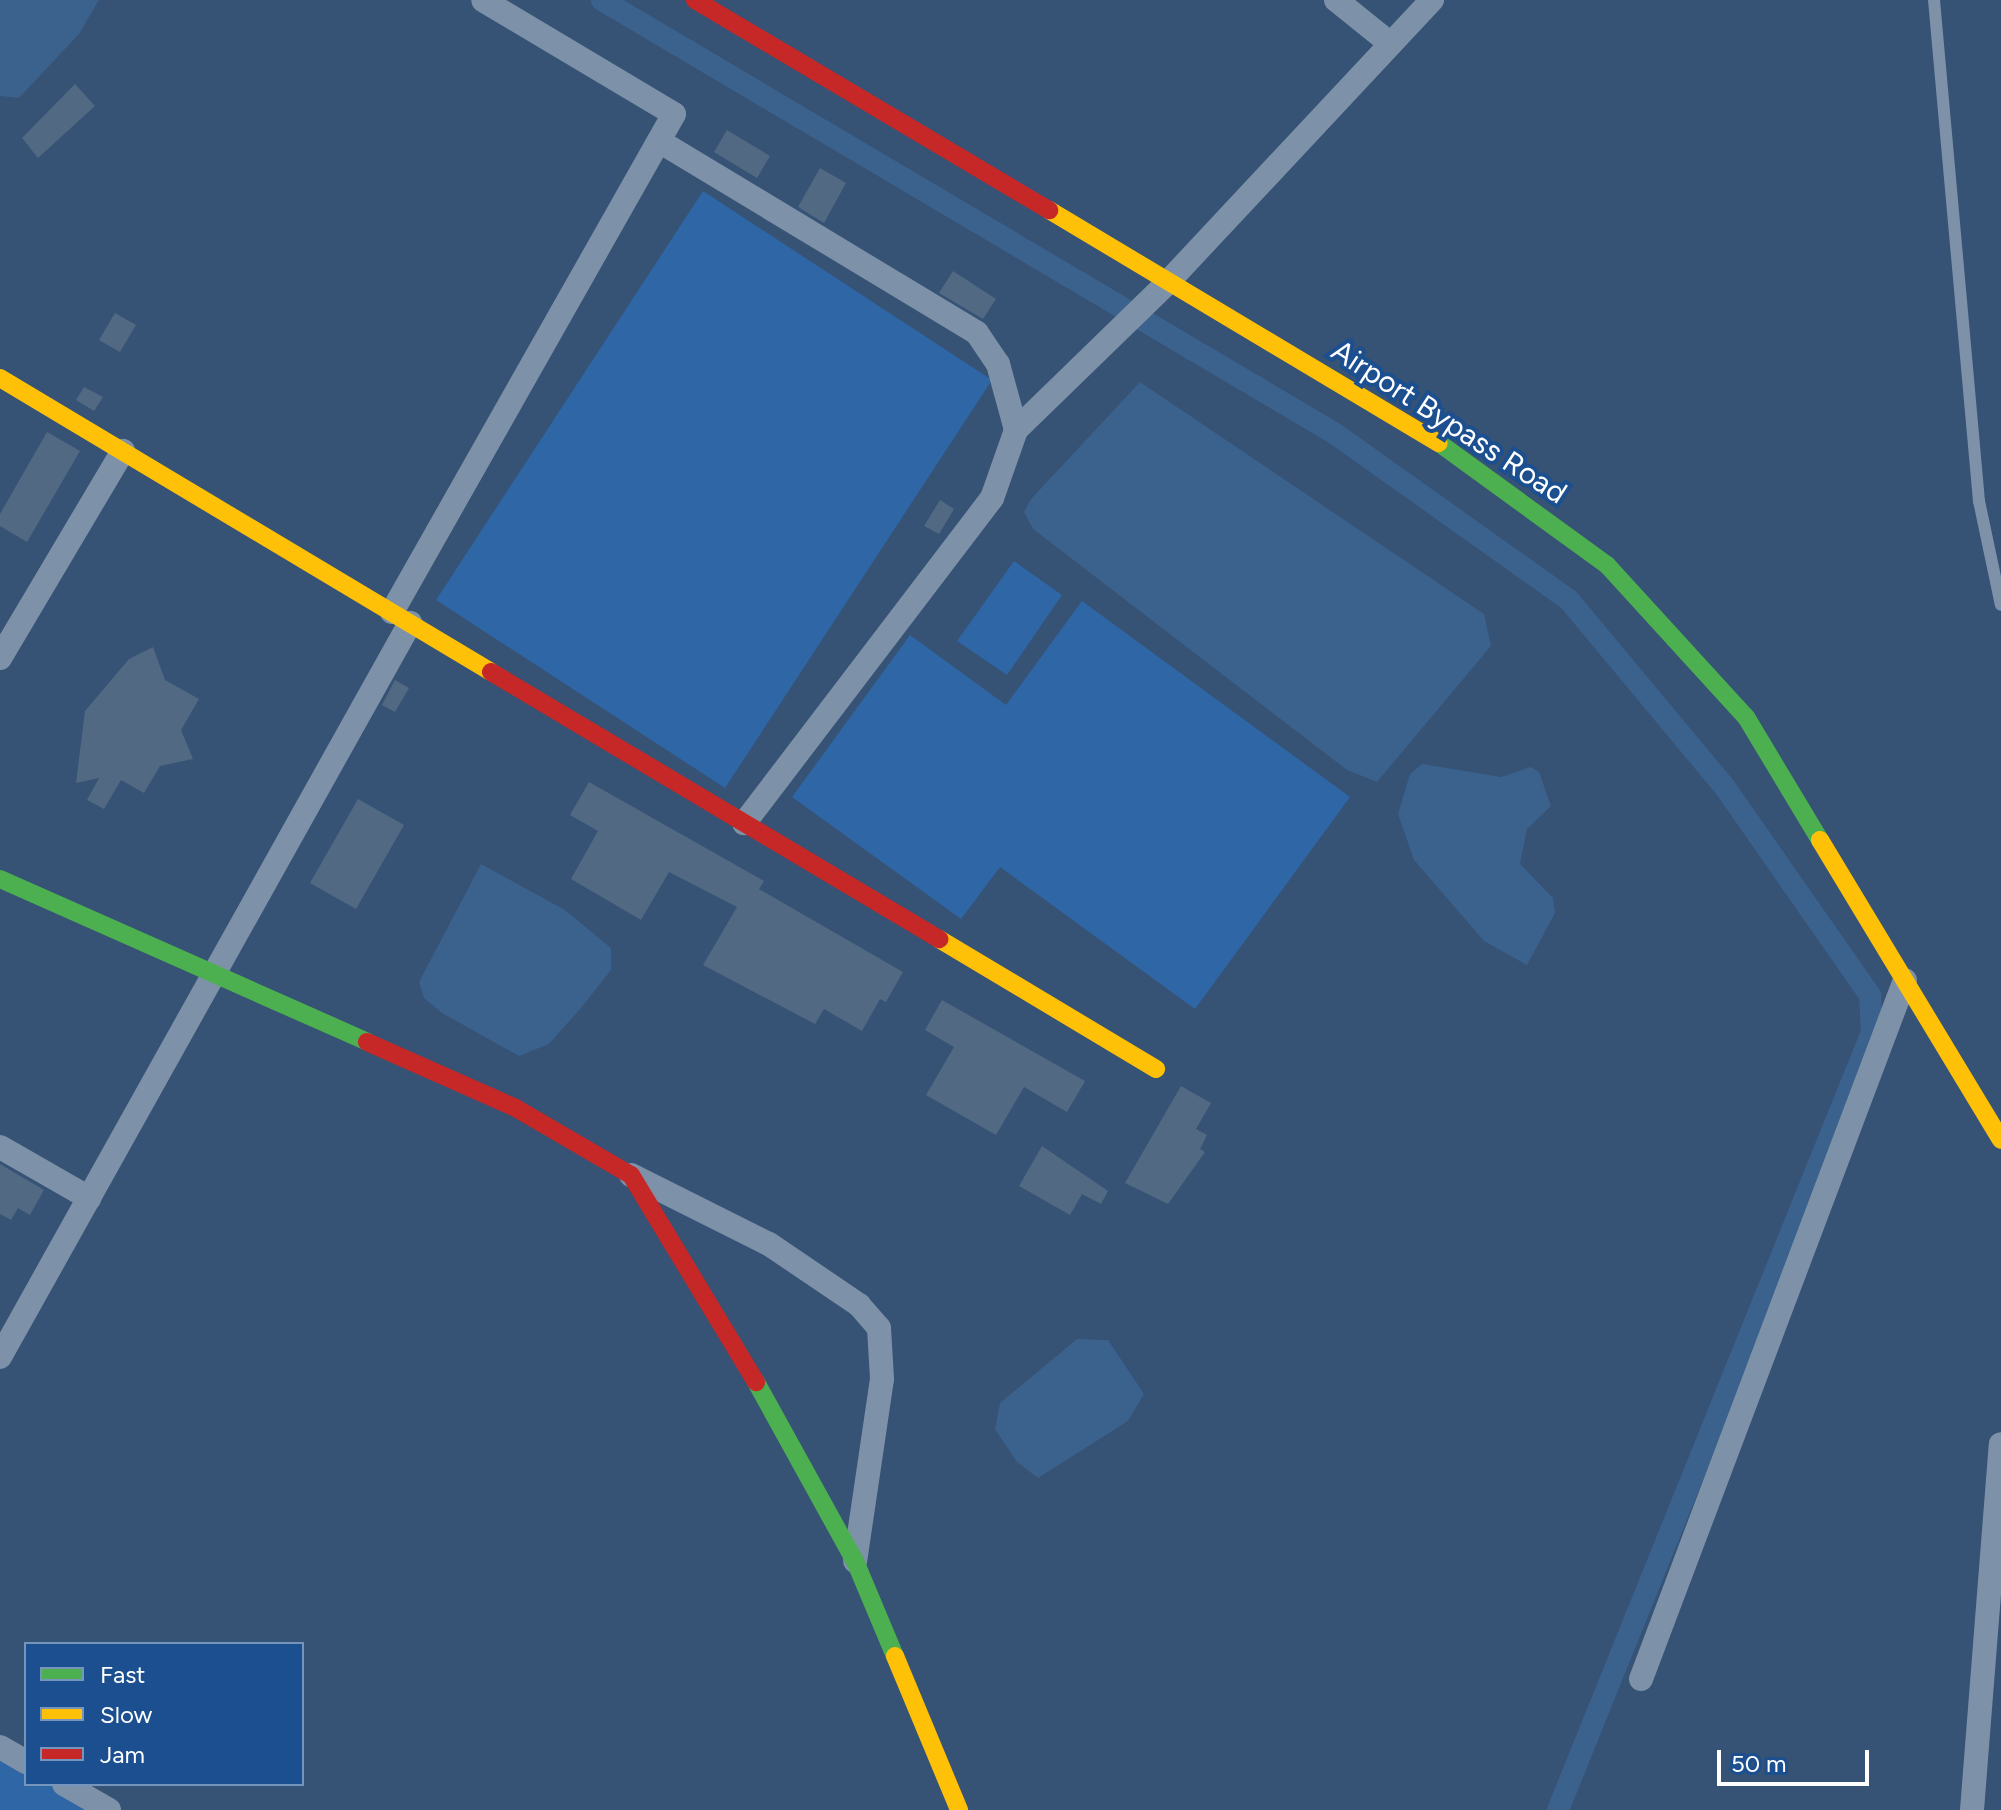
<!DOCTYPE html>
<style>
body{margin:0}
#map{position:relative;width:2001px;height:1810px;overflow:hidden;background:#365274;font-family:Figtree,sans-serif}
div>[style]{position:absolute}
.green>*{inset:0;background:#2f66a5}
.water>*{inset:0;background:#3b618d}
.canal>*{height:22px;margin:-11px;padding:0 11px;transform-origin:11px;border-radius:11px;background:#3b618d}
.building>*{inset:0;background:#526984}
.lane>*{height:12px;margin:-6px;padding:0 6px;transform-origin:6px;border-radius:6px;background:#7d92a8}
.street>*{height:24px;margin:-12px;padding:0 12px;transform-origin:12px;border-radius:12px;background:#7d92a8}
.fast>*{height:18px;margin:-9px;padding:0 9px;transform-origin:9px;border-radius:9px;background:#4caf50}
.slow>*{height:18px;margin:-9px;padding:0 9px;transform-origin:9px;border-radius:9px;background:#ffc107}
.jam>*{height:18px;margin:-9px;padding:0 9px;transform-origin:9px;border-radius:9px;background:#c62828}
span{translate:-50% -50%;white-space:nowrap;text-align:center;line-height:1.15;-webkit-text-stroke:8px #1b4f8f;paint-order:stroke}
.street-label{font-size:30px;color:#fff}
.legend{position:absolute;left:24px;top:1642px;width:280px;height:144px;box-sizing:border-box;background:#1b4f8f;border:2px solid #7695bc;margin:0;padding:10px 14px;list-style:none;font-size:24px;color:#fff}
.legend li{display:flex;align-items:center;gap:16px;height:40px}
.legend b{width:40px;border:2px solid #7695bc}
.scale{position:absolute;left:1717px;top:1750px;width:152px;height:36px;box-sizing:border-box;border:4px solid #fff;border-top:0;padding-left:10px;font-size:24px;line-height:28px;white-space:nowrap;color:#fff;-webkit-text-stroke:6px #1b4f8f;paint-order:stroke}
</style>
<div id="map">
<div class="green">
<div style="clip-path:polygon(703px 191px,992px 380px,725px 788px,436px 600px)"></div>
<div style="clip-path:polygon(1014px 561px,1062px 595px,1007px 675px,957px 641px)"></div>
<div style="clip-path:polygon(1082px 601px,1350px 797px,1195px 1009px,1000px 867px,961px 919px,792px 797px,910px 635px,1006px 705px)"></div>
<div style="clip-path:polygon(0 1752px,26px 1767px,26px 1784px,53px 1784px,97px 1810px,0 1810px)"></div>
</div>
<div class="water">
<div style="clip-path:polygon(0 0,99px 0,79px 34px,19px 98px,0 96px)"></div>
<div style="clip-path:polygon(1140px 382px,1484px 614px,1491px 646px,1377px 782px,1347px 770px,1033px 529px,1024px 512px,1031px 499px)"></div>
<div style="clip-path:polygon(1422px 764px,1501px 777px,1531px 767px,1539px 772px,1551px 806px,1527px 829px,1520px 864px,1553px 898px,1555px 913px,1527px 965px,1484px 941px,1414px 860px,1398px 814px,1410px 774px)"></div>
<div style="clip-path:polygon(481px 864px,565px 910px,611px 948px,611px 970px,581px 1008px,549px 1044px,519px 1056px,442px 1013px,424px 998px,419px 982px)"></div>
<div style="clip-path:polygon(1077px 1339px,1108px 1340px,1144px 1394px,1128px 1421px,1038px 1478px,1017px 1462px,995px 1429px,1000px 1403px)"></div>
</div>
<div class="canal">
<div style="left:602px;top:0;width:850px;rotate:30.61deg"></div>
<div style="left:1334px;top:433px;width:287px;rotate:35.4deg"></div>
<div style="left:1568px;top:599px;width:244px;rotate:50.2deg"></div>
<div style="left:1724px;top:786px;width:255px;rotate:55.1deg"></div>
<div style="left:1870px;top:995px;width:37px;rotate:87deg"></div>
<div style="left:1872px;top:1032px;width:839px;rotate:111.98deg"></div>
</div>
<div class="building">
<div style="clip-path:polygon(75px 84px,95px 106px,38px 158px,22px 138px)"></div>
<div style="clip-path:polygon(727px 130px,770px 156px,757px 178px,714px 152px)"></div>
<div style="clip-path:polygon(820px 168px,846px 183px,824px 223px,798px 207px)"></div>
<div style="clip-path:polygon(953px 271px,996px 299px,983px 319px,939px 293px)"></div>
<div style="clip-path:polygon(115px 313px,136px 325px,120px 352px,99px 340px)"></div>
<div style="clip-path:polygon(84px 387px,103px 397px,94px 411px,76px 400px)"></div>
<div style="clip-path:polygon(47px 432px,80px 451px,27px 542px,0 526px,0 514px)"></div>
<div style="clip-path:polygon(940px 500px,954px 509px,939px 534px,924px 526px)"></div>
<div style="clip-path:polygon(153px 647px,165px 680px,199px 699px,181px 730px,193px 759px,160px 766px,144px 793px,121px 780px,104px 809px,87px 800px,99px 778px,76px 783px,85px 711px,129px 659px)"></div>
<div style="clip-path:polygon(395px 680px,409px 688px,395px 712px,382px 705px)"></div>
<div style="clip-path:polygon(589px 782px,764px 881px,759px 889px,903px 972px,886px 1002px,880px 999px,862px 1031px,824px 1009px,815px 1024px,703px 965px,737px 907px,669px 872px,641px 920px,571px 879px,598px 831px,570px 815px)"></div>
<div style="clip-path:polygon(358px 799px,404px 825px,356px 909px,310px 883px)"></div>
<div style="clip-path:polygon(942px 1000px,1085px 1081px,1067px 1112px,1024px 1087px,996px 1135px,926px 1095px,954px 1047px,925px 1030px)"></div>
<div style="clip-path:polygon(1181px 1086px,1211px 1103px,1196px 1129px,1207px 1135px,1200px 1149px,1205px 1152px,1168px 1204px,1125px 1183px)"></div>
<div style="clip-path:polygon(1042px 1146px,1108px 1191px,1101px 1204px,1082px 1194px,1070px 1215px,1019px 1186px)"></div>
<div style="clip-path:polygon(0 1164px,44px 1190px,30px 1215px,18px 1208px,11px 1220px,0 1214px)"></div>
</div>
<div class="lane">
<div style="left:1934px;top:0;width:503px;rotate:84.87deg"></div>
<div style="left:1979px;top:501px;width:106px;rotate:78.1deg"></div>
</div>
<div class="street">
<div style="left:1336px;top:0;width:70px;rotate:38.7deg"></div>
<div style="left:659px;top:141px;width:371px;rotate:31.1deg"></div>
<div style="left:977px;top:333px;width:37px;rotate:56deg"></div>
<div style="left:998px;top:364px;width:68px;rotate:74.7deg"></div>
<div style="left:1016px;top:430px;width:72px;rotate:109.4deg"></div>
<div style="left:992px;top:498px;width:409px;rotate:127.3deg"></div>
<div style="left:1016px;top:430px;width:214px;rotate:-44.2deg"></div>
<div style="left:1169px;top:281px;width:385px;rotate:-46.9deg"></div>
<div style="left:392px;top:612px;width:572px;rotate:-60.48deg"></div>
<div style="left:674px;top:114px;width:222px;rotate:-149.2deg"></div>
<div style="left:0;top:658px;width:241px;rotate:-59.3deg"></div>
<div style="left:0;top:1147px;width:103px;rotate:29.8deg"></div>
<div style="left:631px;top:1175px;width:154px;rotate:26.6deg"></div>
<div style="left:769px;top:1244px;width:109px;rotate:34.1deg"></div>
<div style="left:859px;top:1305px;width:30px;rotate:49deg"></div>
<div style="left:879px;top:1328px;width:51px;rotate:86.6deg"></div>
<div style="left:882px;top:1379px;width:184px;rotate:98.4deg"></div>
<div style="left:0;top:1357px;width:841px;rotate:-60.81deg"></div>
<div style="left:1641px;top:1679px;width:747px;rotate:-69.31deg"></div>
<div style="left:0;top:1747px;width:30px;rotate:30deg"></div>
<div style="left:64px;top:1784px;width:52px;rotate:30deg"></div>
<div style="left:1972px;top:1810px;width:367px;rotate:-85.5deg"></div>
</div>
<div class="fast">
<div style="left:1439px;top:443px;width:208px;rotate:36deg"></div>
<div style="left:1607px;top:565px;width:206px;rotate:47.6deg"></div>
<div style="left:1746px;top:717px;width:144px;rotate:59deg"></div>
<div style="left:0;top:879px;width:402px;rotate:23.9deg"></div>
<div style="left:756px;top:1382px;width:205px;rotate:61.1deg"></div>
<div style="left:855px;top:1561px;width:103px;rotate:67.2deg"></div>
</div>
<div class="slow">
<div style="left:1049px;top:210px;width:454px;rotate:30.9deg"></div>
<div style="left:0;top:378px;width:572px;rotate:30.91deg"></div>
<div style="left:1820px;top:840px;width:350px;rotate:58.9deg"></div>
<div style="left:939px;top:939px;width:253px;rotate:30.9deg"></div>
<div style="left:895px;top:1656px;width:167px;rotate:67.4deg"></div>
</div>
<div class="jam">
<div style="left:695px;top:0;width:412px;rotate:30.7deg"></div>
<div style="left:491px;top:672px;width:522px;rotate:30.79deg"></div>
<div style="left:367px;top:1042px;width:161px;rotate:23.9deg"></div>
<div style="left:514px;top:1107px;width:135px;rotate:30.2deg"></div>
<div style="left:631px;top:1175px;width:242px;rotate:58.9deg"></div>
</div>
<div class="street-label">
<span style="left:1449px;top:422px;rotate:33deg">Airport Bypass Road</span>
</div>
<ul class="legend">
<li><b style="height:10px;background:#4caf50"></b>Fast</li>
<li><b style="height:10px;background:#ffc107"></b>Slow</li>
<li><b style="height:10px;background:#c62828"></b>Jam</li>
</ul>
<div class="scale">50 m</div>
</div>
